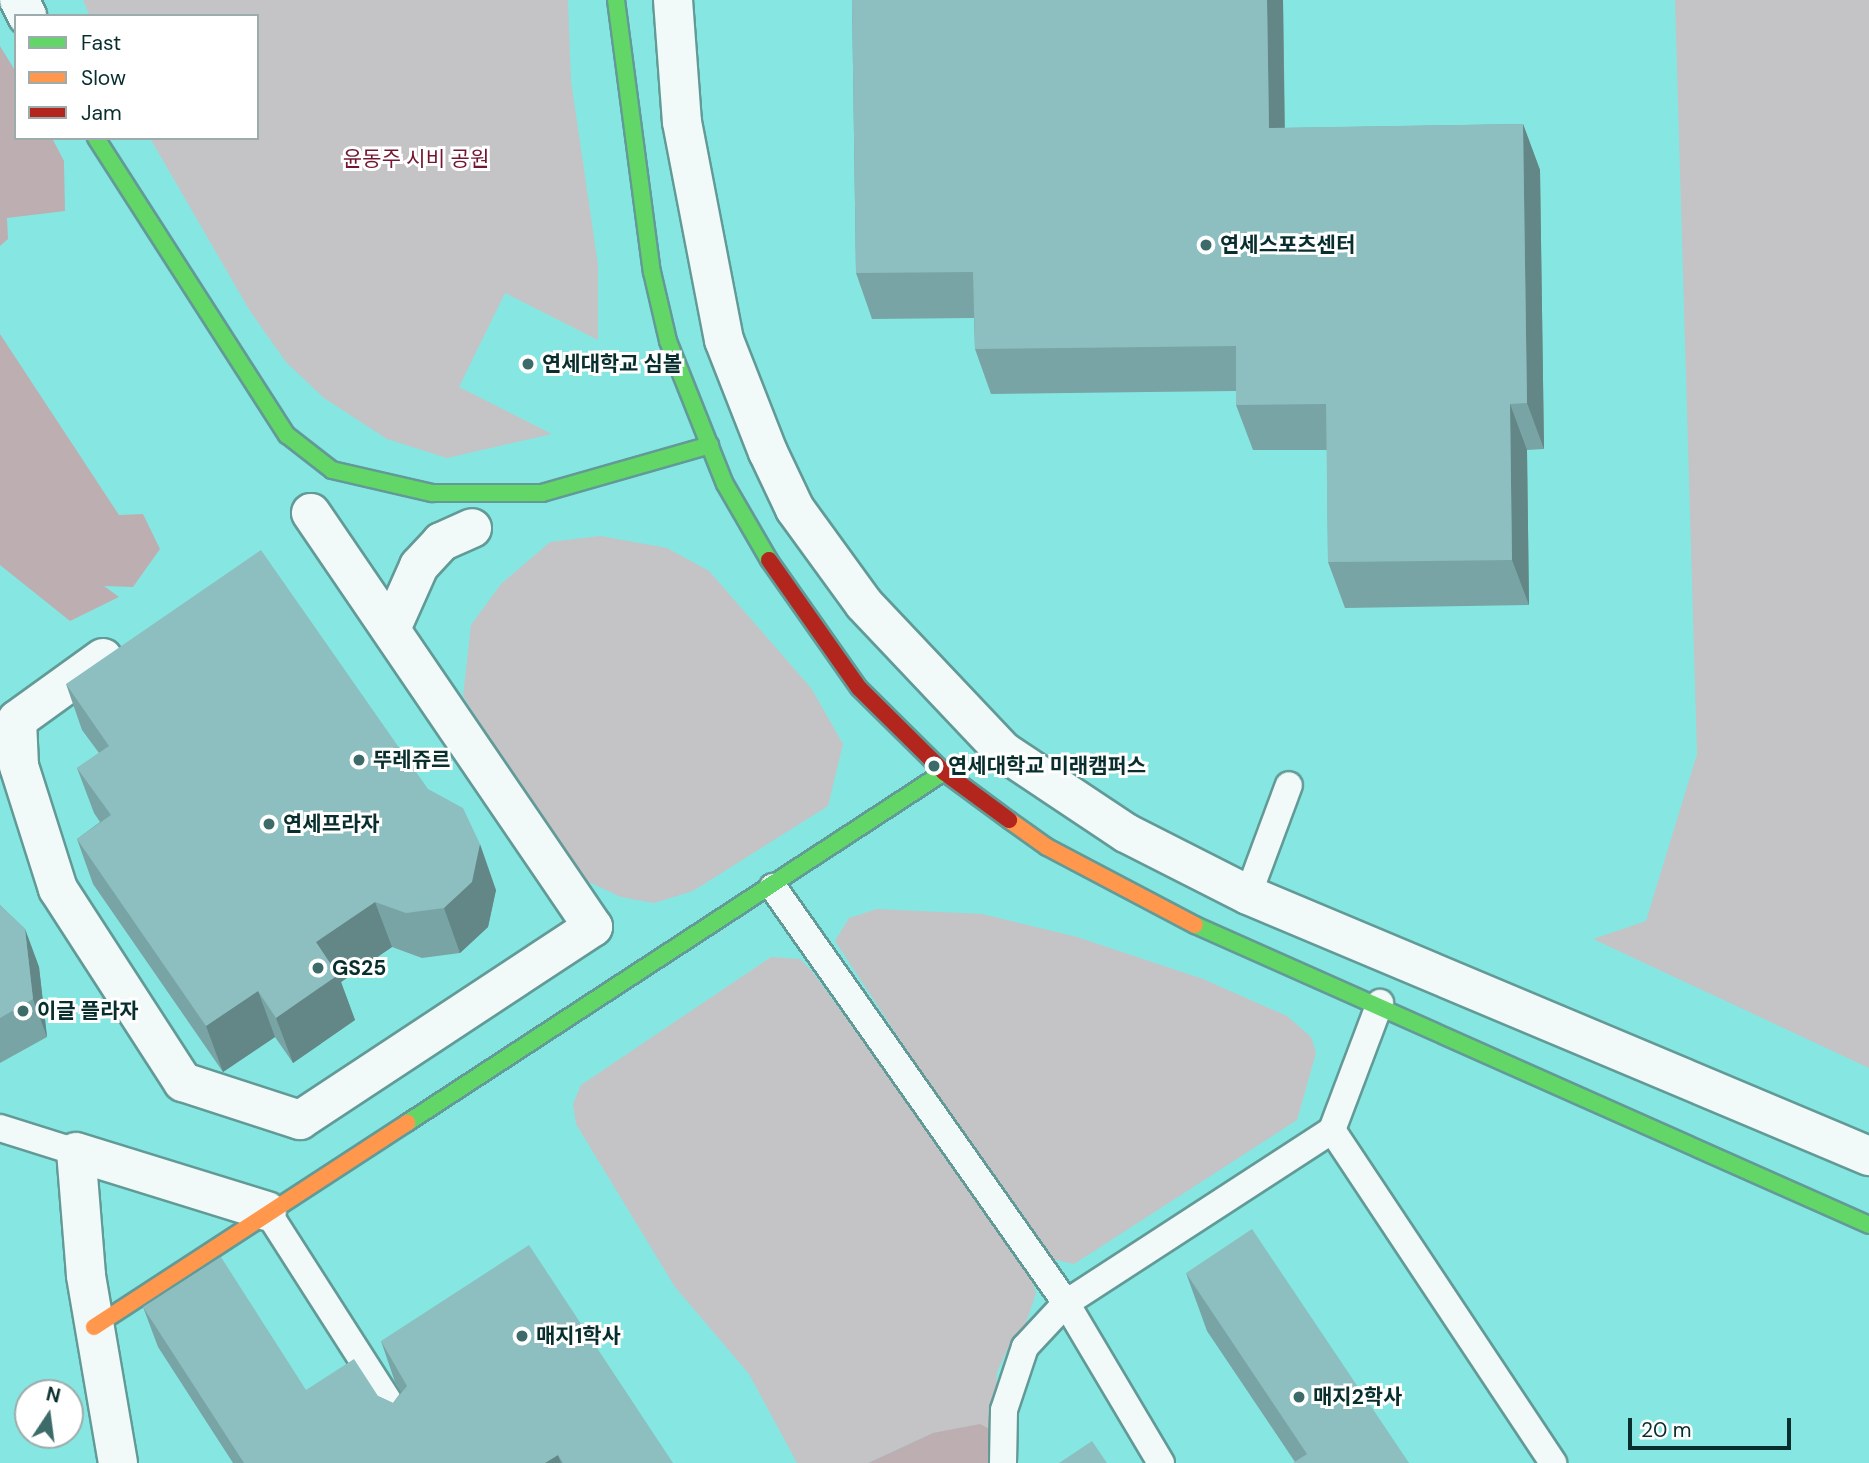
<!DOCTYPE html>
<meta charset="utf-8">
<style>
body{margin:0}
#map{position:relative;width:1869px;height:1463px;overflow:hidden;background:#9fddd9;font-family:"DM Sans","Noto Sans KR",sans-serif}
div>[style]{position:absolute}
.built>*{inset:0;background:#86e7e2}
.green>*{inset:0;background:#c4c3c5}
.forest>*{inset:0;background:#bdaeb2}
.roads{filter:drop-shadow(2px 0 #629a97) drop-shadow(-2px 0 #629a97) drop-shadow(0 2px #629a97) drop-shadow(0 -2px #629a97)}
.lane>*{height:26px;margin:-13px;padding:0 13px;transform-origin:13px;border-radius:13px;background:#f1faf9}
.street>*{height:38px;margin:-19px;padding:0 19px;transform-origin:19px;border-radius:19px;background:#f1faf9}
.fast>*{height:16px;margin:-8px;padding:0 8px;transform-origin:8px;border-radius:8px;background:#63d668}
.slow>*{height:16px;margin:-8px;padding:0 8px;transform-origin:8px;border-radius:8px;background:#ff974d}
.jam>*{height:16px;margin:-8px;padding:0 8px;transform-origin:8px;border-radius:8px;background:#b3261e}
.wall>*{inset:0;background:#79a4a5}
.shaded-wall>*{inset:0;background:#638686}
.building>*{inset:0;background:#8dbfc0}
.dots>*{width:19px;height:19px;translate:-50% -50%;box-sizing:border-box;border:4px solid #fff;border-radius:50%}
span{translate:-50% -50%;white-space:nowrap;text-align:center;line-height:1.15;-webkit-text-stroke:6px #fff;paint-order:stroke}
.park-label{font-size:21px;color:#72152f}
.poi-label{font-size:21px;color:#082e2d;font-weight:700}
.left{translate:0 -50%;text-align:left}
.legend{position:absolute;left:14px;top:14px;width:245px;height:126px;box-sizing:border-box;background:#fff;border:2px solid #9cabab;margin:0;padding:9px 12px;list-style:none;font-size:21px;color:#082e2d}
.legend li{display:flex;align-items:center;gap:14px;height:35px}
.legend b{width:35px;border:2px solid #9cabab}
.north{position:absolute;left:14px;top:1379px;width:70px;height:70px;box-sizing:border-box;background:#fff;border:2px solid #9cabab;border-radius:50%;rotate:13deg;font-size:19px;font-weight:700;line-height:28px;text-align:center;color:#082e2d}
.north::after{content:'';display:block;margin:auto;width:24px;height:32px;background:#3d6b69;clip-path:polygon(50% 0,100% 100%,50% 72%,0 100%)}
.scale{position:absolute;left:1628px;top:1418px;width:163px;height:32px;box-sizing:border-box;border:4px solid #082e2d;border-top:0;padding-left:9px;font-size:21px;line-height:24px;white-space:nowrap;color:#082e2d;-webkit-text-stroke:5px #fff;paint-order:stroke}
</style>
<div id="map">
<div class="built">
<div style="clip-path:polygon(evenodd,0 0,1869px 0,1869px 1463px,0 1463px,0 0,16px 16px,257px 16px,257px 138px,16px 138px,16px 16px,0 0,28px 1393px,70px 1393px,70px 1435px,28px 1435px,28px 1393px)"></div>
</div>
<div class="green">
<div style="clip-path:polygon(83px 0,568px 0,571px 81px,598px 265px,598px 340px,505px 293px,459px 387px,552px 434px,447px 458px,387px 439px,324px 398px,286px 362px,250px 311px,150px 138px,257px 138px,257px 16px,90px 16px)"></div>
<div style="clip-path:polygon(1675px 0,1869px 0,1869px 1068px,1593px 939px,1646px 921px,1697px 754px)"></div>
<div style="clip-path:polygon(600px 536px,667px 548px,709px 571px,811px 688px,843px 744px,828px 806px,693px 891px,654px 903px,621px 897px,576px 876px,463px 696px,471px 625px,501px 584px,550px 542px)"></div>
<div style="clip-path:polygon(877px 909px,982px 914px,1077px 937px,1203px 979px,1287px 1016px,1311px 1037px,1316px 1053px,1297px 1120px,1074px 1264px,1043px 1257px,835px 941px,849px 918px)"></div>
<div style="clip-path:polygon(771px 957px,800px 959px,811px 970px,1028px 1270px,1036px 1293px,1022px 1335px,1009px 1346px,997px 1372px,995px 1432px,933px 1433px,868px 1463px,797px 1463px,749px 1374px,675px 1287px,576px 1124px,573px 1104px,581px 1085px)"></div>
</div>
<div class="forest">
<div style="clip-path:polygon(0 46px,16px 72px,16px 138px,52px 138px,64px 161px,65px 211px,7px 218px,8px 239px,0 246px)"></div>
<div style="clip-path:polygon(0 334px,119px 515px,143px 514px,160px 549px,133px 587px,104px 586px,119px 597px,70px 621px,0 565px)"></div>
<div style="clip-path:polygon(980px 1424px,995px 1432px,988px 1463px,868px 1463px,933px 1433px)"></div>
</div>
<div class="roads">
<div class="lane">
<div style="left:773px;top:887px;width:509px;rotate:54.84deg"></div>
<div style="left:1066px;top:1303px;width:186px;rotate:59.3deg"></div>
<div style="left:1248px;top:895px;width:117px;rotate:-69.6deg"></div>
<div style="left:0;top:1128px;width:80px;rotate:17.5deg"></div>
<div style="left:1332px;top:1130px;width:400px;rotate:56.4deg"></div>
<div style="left:267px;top:1211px;width:258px;rotate:57.4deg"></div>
<div style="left:1003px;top:1463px;width:53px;rotate:-88.9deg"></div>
<div style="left:1004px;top:1410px;width:66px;rotate:-71.6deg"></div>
<div style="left:1025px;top:1347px;width:60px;rotate:-47deg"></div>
<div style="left:1066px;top:1303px;width:317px;rotate:-33deg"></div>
<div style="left:1332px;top:1130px;width:136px;rotate:-69.3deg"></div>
</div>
<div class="street">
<div style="left:19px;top:0;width:18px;rotate:63deg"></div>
<div style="left:673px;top:0;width:122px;rotate:85.8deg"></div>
<div style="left:682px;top:122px;width:222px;rotate:79.1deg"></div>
<div style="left:724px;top:340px;width:120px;rotate:68.6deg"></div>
<div style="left:768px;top:452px;width:63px;rotate:64.7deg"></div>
<div style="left:795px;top:509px;width:117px;rotate:54deg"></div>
<div style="left:864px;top:604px;width:202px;rotate:46.6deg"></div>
<div style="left:1003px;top:751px;width:148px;rotate:33.7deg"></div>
<div style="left:1126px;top:833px;width:137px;rotate:26.9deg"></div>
<div style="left:1248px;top:895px;width:674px;rotate:22.8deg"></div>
<div style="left:391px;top:629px;width:69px;rotate:-66deg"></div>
<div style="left:419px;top:566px;width:33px;rotate:-47deg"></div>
<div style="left:441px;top:542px;width:34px;rotate:-24deg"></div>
<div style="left:103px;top:658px;width:106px;rotate:144.2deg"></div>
<div style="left:17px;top:720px;width:46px;rotate:87.5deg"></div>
<div style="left:19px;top:766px;width:129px;rotate:72.4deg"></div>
<div style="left:58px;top:889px;width:230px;rotate:57.1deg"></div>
<div style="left:183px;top:1082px;width:123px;rotate:18deg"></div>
<div style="left:300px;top:1120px;width:351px;rotate:-33.4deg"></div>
<div style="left:593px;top:927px;width:501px;rotate:-124.26deg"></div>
<div style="left:118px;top:1463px;width:191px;rotate:-99.7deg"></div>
<div style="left:86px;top:1275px;width:123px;rotate:-94.6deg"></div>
<div style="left:76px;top:1152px;width:200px;rotate:17.2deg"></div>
</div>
<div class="fast">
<div style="left:616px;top:0;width:274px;rotate:82.5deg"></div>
<div style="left:652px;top:272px;width:71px;rotate:76.9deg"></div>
<div style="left:668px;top:341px;width:154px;rotate:68.3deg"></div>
<div style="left:725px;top:484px;width:88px;rotate:59.9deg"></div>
<div style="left:96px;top:138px;width:353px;rotate:57.3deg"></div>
<div style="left:287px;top:435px;width:57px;rotate:37.9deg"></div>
<div style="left:332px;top:470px;width:103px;rotate:13deg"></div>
<div style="left:432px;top:493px;width:110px"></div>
<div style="left:542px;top:493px;width:175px;rotate:-15.9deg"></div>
<div style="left:1195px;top:925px;width:738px;rotate:23.99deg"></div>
<div style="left:407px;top:1123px;width:642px;rotate:-33.17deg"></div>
</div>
<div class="slow">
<div style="left:1009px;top:820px;width:47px;rotate:35.4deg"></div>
<div style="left:1047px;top:847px;width:167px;rotate:27.8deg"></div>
<div style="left:94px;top:1327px;width:374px;rotate:-33.1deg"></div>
</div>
<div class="jam">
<div style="left:769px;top:560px;width:156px;rotate:54.9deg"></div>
<div style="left:859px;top:688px;width:120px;rotate:44.7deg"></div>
<div style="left:944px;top:772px;width:81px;rotate:36.4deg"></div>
</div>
</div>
<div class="wall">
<div style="clip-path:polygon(852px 0,1283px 0,1285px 128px,1523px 124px,1540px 170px,1544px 449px,1527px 450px,1529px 605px,1345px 608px,1328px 562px,1327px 450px,1253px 450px,1236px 405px,1236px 391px,991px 394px,975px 349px,974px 318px,872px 319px,856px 273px)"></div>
<div style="clip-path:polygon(66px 684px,496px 890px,488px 927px,460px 953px,422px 958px,392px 947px,341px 982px,355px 1020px,293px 1063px,275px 1037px,223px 1072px,93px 884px,77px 839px,100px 822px,94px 813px,77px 768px,99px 753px,82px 730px)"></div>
<div style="clip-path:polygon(0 905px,25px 929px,39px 967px,47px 1037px,0 1063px)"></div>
<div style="clip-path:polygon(1186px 1273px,1409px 1463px,1295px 1462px,1207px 1331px)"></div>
<div style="clip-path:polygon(143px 1307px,306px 1390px,378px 1396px,393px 1403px,401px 1392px,395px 1382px,381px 1341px,673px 1463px,233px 1463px,158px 1347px)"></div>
</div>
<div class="shaded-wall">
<div style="clip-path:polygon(1267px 0,1283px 0,1285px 174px,1269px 128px)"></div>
<div style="clip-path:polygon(1523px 124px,1540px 170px,1544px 449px,1527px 403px)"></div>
<div style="clip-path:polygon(1510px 404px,1527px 450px,1529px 605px,1512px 560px)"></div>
<div style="clip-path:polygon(480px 844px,496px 890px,488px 927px,460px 953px,444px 908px)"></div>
<div style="clip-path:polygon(375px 902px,392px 947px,341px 982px,355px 1020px,293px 1063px,276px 1018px,316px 942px)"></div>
<div style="clip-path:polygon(25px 929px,39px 967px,47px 1037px,33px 999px)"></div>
<div style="clip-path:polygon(258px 991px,275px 1037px,223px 1072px,206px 1026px)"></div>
<div style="clip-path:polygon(558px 1455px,561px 1463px,545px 1463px)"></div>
</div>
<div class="building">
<div style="clip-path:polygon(852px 0,1267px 0,1269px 128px,1523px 124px,1527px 403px,1510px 404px,1512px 560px,1328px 562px,1326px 404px,1236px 405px,1236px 346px,975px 349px,973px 272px,856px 273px)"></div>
<div style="clip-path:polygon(261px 550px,428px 789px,463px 808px,480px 844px,472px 882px,444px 908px,406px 913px,375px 902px,316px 942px,338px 975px,276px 1018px,258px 991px,206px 1026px,77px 839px,111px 815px,77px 768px,109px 746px,66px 684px)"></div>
<div style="clip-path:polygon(0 905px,25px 929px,33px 999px,0 1018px)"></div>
<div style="clip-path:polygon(1252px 1229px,1409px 1463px,1293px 1463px,1307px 1454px,1186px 1273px)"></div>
<div style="clip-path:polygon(529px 1245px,673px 1463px,563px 1463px,558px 1455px,545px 1463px,244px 1463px,143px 1307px,221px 1257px,306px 1390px,354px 1359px,378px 1396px,393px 1403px,407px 1386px,381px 1341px)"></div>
<div style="clip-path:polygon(1092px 1441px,1107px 1463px,1059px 1463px)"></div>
</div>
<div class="dots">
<div style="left:1206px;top:245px;background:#3d6b69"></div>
<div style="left:528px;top:364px;background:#3d6b69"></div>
<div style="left:359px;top:760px;background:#3d6b69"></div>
<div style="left:934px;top:766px;background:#3d6b69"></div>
<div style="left:269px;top:824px;background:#3d6b69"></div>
<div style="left:318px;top:968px;background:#3d6b69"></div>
<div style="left:23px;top:1011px;background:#3d6b69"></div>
<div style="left:522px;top:1336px;background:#3d6b69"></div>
<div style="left:1299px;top:1397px;background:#3d6b69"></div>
</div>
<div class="park-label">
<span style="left:416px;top:159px">윤동주 시비 공원</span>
</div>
<div class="poi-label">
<span class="left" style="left:1220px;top:245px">연세스포츠센터</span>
<span class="left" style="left:542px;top:364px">연세대학교 심볼</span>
<span class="left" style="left:373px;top:760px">뚜레쥬르</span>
<span class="left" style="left:948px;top:766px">연세대학교 미래캠퍼스</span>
<span class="left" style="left:283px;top:824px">연세프라자</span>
<span class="left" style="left:332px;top:968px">GS25</span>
<span class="left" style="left:37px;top:1011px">이글 플라자</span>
<span class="left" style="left:536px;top:1336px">매지1학사</span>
<span class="left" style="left:1313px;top:1397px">매지2학사</span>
</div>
<ul class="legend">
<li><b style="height:9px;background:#63d668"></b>Fast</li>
<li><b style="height:9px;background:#ff974d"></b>Slow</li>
<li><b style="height:9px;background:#b3261e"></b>Jam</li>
</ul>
<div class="north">N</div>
<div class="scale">20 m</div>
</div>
